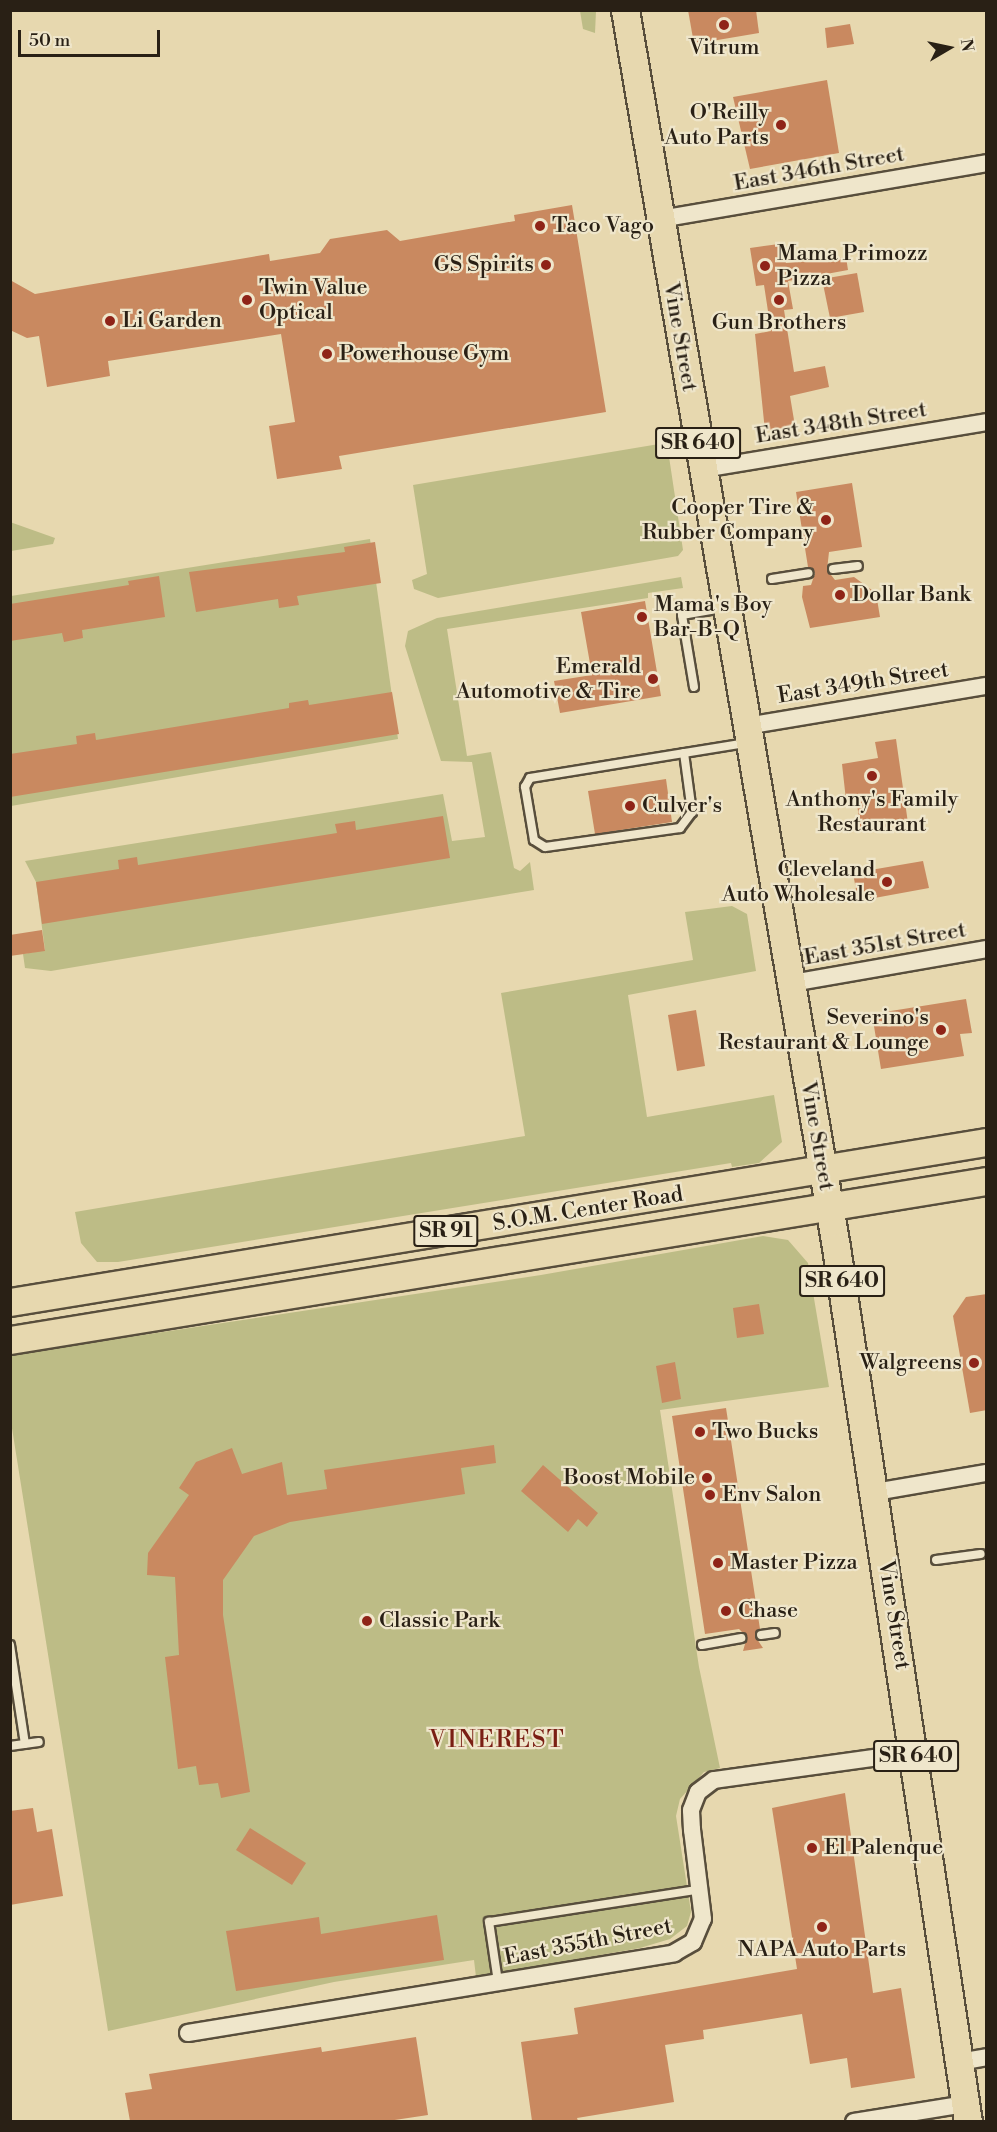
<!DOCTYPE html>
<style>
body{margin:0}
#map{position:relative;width:997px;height:2132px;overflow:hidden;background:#e7d8af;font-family:"Libre Bodoni",serif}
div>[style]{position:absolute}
.green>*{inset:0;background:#bdbc86}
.building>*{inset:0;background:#c98960}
.roads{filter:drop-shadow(2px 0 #584e3c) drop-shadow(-2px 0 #584e3c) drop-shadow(0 2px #584e3c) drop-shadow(0 -2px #584e3c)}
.lane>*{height:8px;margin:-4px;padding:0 4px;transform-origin:4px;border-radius:4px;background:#efe6cb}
.street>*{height:16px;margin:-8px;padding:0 8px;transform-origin:8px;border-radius:8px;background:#efe6cb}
.primary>*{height:27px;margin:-13.5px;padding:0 13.5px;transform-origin:13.5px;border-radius:13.5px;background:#e7d8af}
.dots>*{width:16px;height:16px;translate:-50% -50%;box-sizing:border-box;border:3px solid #efe6cb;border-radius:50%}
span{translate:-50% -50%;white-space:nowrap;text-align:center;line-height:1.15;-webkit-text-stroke:4.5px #efe6cb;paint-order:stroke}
.shield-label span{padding:2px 4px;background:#efe6cb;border:2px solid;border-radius:4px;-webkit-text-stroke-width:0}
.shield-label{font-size:21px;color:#292015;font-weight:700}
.poi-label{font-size:22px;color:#292015}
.right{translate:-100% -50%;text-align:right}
.left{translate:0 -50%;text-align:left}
.street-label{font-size:22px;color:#292015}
.neighbourhood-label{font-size:24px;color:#7a1f14;letter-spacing:1.5px}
.frame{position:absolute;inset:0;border:12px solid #292015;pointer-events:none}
.north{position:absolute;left:919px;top:18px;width:60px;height:60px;-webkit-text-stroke:4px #efe6cb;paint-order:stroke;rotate:81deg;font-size:16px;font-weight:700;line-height:24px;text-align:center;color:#292015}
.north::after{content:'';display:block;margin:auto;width:21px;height:27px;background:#292015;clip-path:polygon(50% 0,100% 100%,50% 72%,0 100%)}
.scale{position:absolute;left:18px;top:30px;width:142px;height:27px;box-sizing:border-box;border:3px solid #292015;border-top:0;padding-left:8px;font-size:18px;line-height:21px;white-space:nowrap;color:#292015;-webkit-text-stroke:4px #efe6cb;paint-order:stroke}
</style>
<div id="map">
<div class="green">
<div style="clip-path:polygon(580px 11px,596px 11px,595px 33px,583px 29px)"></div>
<div style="clip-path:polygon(659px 444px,668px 450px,683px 550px,678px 556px,438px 598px,414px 589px,412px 580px,427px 574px,413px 485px)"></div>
<div style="clip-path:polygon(10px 522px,55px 538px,53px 544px,11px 551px)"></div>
<div style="clip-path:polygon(370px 539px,398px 739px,11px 806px,11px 596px)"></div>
<div style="clip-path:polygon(681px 577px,683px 588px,648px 593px,648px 598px,447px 629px,467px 756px,491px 752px,514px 868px,520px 871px,530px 862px,534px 890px,51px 971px,25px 968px,23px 954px,45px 950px,36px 882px,25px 861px,443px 794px,452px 841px,485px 837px,472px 762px,441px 761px,405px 646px,408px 631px,437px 618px)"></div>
<div style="clip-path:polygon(732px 906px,747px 914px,756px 971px,628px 995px,647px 1117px,774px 1095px,782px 1142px,759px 1163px,732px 1167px,731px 1163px,118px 1262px,97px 1262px,81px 1243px,75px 1212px,525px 1136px,501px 993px,693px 960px,685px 912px)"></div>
<div style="clip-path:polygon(763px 1236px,788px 1240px,808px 1263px,829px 1387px,660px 1410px,699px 1667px,720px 1768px,704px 1772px,680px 1799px,676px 1816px,691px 1912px,687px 1926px,670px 1939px,640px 1948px,476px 1977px,474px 1960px,334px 1982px,108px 2031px,11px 1422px,10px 1355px,541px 1275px)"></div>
</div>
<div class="building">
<div style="clip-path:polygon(688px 10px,756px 10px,759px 33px,694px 44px)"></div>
<div style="clip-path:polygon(850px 24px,854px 44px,827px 48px,825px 28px)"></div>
<div style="clip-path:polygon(827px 80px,839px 153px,750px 169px,733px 97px)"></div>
<div style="clip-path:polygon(572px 205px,606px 412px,339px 456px,342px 469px,277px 479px,269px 426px,295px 422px,281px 334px,108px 361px,110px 376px,47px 387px,39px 336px,27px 338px,10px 330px,10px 280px,35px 294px,269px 254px,270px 261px,320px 253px,330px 239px,387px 230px,400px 241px,515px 221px,514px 215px)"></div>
<div style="clip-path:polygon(779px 244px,786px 263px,846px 257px,848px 270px,788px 281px,793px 309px,784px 310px,794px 372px,825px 366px,829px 387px,790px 396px,795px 426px,765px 431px,755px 334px,771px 331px,764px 285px,756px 286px,750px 248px)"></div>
<div style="clip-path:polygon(857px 273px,864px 312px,830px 318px,822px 279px)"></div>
<div style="clip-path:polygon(852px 483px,862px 547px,829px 552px,827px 570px,835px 580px,854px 577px,876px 593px,880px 617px,810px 628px,802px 597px,803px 586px,811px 585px,815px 573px,808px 567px,796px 492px)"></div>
<div style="clip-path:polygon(375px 542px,381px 583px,297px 596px,299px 605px,279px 608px,278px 599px,196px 612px,189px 572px,345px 552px,344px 547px)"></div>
<div style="clip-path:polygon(159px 576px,165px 617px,82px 630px,83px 638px,64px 642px,62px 633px,10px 641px,10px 604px,129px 585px,128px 581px)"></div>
<div style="clip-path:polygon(645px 601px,661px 696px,560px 713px,554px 681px,592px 675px,581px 612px)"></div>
<div style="clip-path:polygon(392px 692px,399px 734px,10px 797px,10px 754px,77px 744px,76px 736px,95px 733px,96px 740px,289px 708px,289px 703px,308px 700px,309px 705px)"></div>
<div style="clip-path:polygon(896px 739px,908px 823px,861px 831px,856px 798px,846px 800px,842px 764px,878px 758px,875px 742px)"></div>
<div style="clip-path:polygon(666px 779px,672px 822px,595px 834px,588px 791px)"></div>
<div style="clip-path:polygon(443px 816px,450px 858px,42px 924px,36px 882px,119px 869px,118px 860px,137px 857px,138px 865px,337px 833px,335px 824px,355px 821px,356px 830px)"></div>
<div style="clip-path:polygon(923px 861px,929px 888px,858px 901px,853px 873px)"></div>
<div style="clip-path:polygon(42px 930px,45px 951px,10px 956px,10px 935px)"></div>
<div style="clip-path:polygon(966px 999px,972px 1033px,960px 1034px,964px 1056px,881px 1069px,872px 1014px)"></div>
<div style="clip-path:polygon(696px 1010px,705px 1066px,677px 1071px,668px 1015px)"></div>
<div style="clip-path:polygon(987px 1294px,987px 1410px,970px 1413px,953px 1316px,966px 1297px)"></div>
<div style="clip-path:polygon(759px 1304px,764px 1334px,737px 1338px,733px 1308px)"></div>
<div style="clip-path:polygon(675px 1362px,681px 1399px,662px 1403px,656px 1366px)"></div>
<div style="clip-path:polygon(726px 1408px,760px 1629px,755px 1636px,763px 1648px,743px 1651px,747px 1637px,739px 1629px,705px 1634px,672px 1416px)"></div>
<div style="clip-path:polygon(494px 1445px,496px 1463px,461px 1468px,465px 1494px,290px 1522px,254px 1536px,223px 1580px,223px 1615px,250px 1792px,221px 1798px,218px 1783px,199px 1785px,196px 1766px,178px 1769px,165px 1657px,179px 1655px,175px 1577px,147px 1575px,148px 1553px,189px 1495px,179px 1488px,196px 1462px,232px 1448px,242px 1474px,282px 1462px,287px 1495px,327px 1489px,324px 1470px)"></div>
<div style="clip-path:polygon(543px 1465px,598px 1513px,587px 1527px,578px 1519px,568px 1532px,521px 1491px)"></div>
<div style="clip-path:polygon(845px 1793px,873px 1993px,901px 1988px,915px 2078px,851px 2088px,847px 2058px,810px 2064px,802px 2014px,703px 2030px,704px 2039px,665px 2045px,674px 2102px,577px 2118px,578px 2121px,532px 2121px,521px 2042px,578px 2034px,574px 2008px,797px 1969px,772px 1808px)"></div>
<div style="clip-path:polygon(33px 1808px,37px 1832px,52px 1829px,63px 1896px,10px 1905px,10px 1811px)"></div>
<div style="clip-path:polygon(250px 1828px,306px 1863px,292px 1885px,236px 1850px)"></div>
<div style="clip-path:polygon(437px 1915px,444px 1960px,236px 1991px,226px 1931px,319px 1917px,321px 1934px)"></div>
<div style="clip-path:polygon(416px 2037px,428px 2115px,388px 2121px,130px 2121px,125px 2093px,152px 2089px,149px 2074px,321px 2047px,322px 2052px)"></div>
</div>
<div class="roads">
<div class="lane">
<div style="left:833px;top:569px;width:25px;rotate:-7deg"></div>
<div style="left:772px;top:579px;width:37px;rotate:-9deg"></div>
<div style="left:694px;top:687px;width:73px;rotate:-99.5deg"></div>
<div style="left:682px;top:615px;width:41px;rotate:-9.9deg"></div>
<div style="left:684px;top:753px;width:60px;rotate:82.3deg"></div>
<div style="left:692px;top:812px;width:20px;rotate:127deg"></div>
<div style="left:680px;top:828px;width:136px;rotate:172deg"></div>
<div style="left:545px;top:847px;width:13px;rotate:-148deg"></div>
<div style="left:534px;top:840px;width:54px;rotate:-99.6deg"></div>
<div style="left:525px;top:787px;width:10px;rotate:-61deg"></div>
<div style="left:530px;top:778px;width:218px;rotate:-9.2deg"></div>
<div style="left:936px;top:1560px;width:45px;rotate:-7.6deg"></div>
<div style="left:761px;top:1635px;width:14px;rotate:-8deg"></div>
<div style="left:10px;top:1645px;width:100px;rotate:81.4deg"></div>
<div style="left:702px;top:1645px;width:40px;rotate:-10deg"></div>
<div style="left:10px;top:1746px;width:29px;rotate:-8deg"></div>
<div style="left:498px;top:1982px;width:61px;rotate:-98.5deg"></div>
<div style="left:489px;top:1922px;width:216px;rotate:-8.8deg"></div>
</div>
<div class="street">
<div style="left:660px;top:219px;width:331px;rotate:-9.7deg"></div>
<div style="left:703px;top:469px;width:287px;rotate:-9.4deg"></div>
<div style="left:746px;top:726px;width:243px;rotate:-9.5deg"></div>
<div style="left:792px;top:983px;width:197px;rotate:-9.9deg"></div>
<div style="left:875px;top:1492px;width:113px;rotate:-9.7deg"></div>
<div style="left:188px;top:2033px;width:493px;rotate:-9.3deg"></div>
<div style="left:674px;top:1953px;width:22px;rotate:-30deg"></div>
<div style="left:693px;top:1942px;width:25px;rotate:-67deg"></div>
<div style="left:703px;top:1919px;width:90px;rotate:-97deg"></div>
<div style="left:692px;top:1830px;width:20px;rotate:-93deg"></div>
<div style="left:691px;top:1810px;width:19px;rotate:-69deg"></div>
<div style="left:698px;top:1792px;width:20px;rotate:-37deg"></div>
<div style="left:714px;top:1780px;width:204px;rotate:-7.9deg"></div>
<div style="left:959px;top:2062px;width:27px;rotate:-10deg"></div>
<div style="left:854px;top:2122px;width:112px;rotate:-9.2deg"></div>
</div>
<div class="primary">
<div style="left:625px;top:10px;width:1255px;rotate:80.32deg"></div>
<div style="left:836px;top:1247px;width:885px;rotate:81.42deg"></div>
<div style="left:10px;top:1302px;width:989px;rotate:-9.31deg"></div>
<div style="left:10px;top:1340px;width:989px;rotate:-9.25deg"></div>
</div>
</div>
<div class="dots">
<div style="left:724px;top:25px;background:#8f2418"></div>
<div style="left:781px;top:125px;background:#8f2418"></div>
<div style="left:540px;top:226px;background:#8f2418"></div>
<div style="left:546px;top:265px;background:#8f2418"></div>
<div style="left:765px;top:266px;background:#8f2418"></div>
<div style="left:247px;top:300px;background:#8f2418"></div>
<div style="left:779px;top:300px;background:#8f2418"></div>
<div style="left:110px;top:321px;background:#8f2418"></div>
<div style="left:327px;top:354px;background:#8f2418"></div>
<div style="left:826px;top:520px;background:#8f2418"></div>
<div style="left:840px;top:595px;background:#8f2418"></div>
<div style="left:642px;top:617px;background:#8f2418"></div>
<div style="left:653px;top:679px;background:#8f2418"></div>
<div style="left:872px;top:776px;background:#8f2418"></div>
<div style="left:630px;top:806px;background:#8f2418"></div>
<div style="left:887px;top:882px;background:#8f2418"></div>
<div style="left:941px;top:1030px;background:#8f2418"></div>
<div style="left:974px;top:1363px;background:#8f2418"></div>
<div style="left:700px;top:1432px;background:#8f2418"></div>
<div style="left:707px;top:1478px;background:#8f2418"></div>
<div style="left:710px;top:1495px;background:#8f2418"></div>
<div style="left:718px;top:1563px;background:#8f2418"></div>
<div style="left:726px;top:1611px;background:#8f2418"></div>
<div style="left:367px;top:1621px;background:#8f2418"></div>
<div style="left:812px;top:1848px;background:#8f2418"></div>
<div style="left:822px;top:1927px;background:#8f2418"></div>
</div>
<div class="shield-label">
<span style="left:698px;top:443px">SR 640</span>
<span style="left:446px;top:1231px">SR 91</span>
<span style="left:842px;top:1281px">SR 640</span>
<span style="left:916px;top:1756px">SR 640</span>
</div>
<div class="poi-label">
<span style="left:724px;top:48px">Vitrum</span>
<span class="right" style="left:769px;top:125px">O'Reilly<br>Auto Parts</span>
<span class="left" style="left:552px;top:226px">Taco Vago</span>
<span class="left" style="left:777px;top:266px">Mama Primozz<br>Pizza</span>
<span class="right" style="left:534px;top:265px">GS Spirits</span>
<span class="left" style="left:259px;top:300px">Twin Value<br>Optical</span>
<span class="left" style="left:122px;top:321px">Li Garden</span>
<span style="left:779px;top:323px">Gun Brothers</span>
<span class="left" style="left:339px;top:354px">Powerhouse Gym</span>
<span class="right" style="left:814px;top:520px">Cooper Tire &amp;<br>Rubber Company</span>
<span class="left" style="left:852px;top:595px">Dollar Bank</span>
<span class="left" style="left:654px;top:617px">Mama's Boy<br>Bar-B-Q</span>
<span class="right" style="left:641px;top:679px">Emerald<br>Automotive &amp; Tire</span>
<span style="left:872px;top:812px">Anthony's Family<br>Restaurant</span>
<span class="left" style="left:642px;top:806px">Culver's</span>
<span class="right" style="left:875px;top:882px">Cleveland<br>Auto Wholesale</span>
<span class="right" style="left:929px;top:1030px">Severino's<br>Restaurant &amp; Lounge</span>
<span class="right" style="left:962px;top:1363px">Walgreens</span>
<span class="left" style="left:712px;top:1432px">Two Bucks</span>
<span class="right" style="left:695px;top:1478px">Boost Mobile</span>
<span class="left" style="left:722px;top:1495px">Env Salon</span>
<span class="left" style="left:730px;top:1563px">Master Pizza</span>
<span class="left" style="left:738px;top:1611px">Chase</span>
<span class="left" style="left:379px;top:1621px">Classic Park</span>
<span class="left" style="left:824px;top:1848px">El Palenque</span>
<span style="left:822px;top:1950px">NAPA Auto Parts</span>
</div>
<div class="street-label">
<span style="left:819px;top:169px;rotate:-10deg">East 346th Street</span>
<span style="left:680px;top:337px;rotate:80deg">Vine Street</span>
<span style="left:841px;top:423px;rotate:-9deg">East 348th Street</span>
<span style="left:863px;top:683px;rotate:-9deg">East 349th Street</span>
<span style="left:885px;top:944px;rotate:-10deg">East 351st Street</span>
<span style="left:817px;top:1136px;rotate:80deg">Vine Street</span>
<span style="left:588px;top:1209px;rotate:-9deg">S.O.M. Center Road</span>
<span style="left:894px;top:1615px;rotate:81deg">Vine Street</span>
<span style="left:588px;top:1942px;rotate:-11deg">East 355th Street</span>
</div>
<div class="neighbourhood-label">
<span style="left:497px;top:1741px">VINEREST</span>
</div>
<div class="frame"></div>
<div class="north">N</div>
<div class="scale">50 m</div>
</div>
